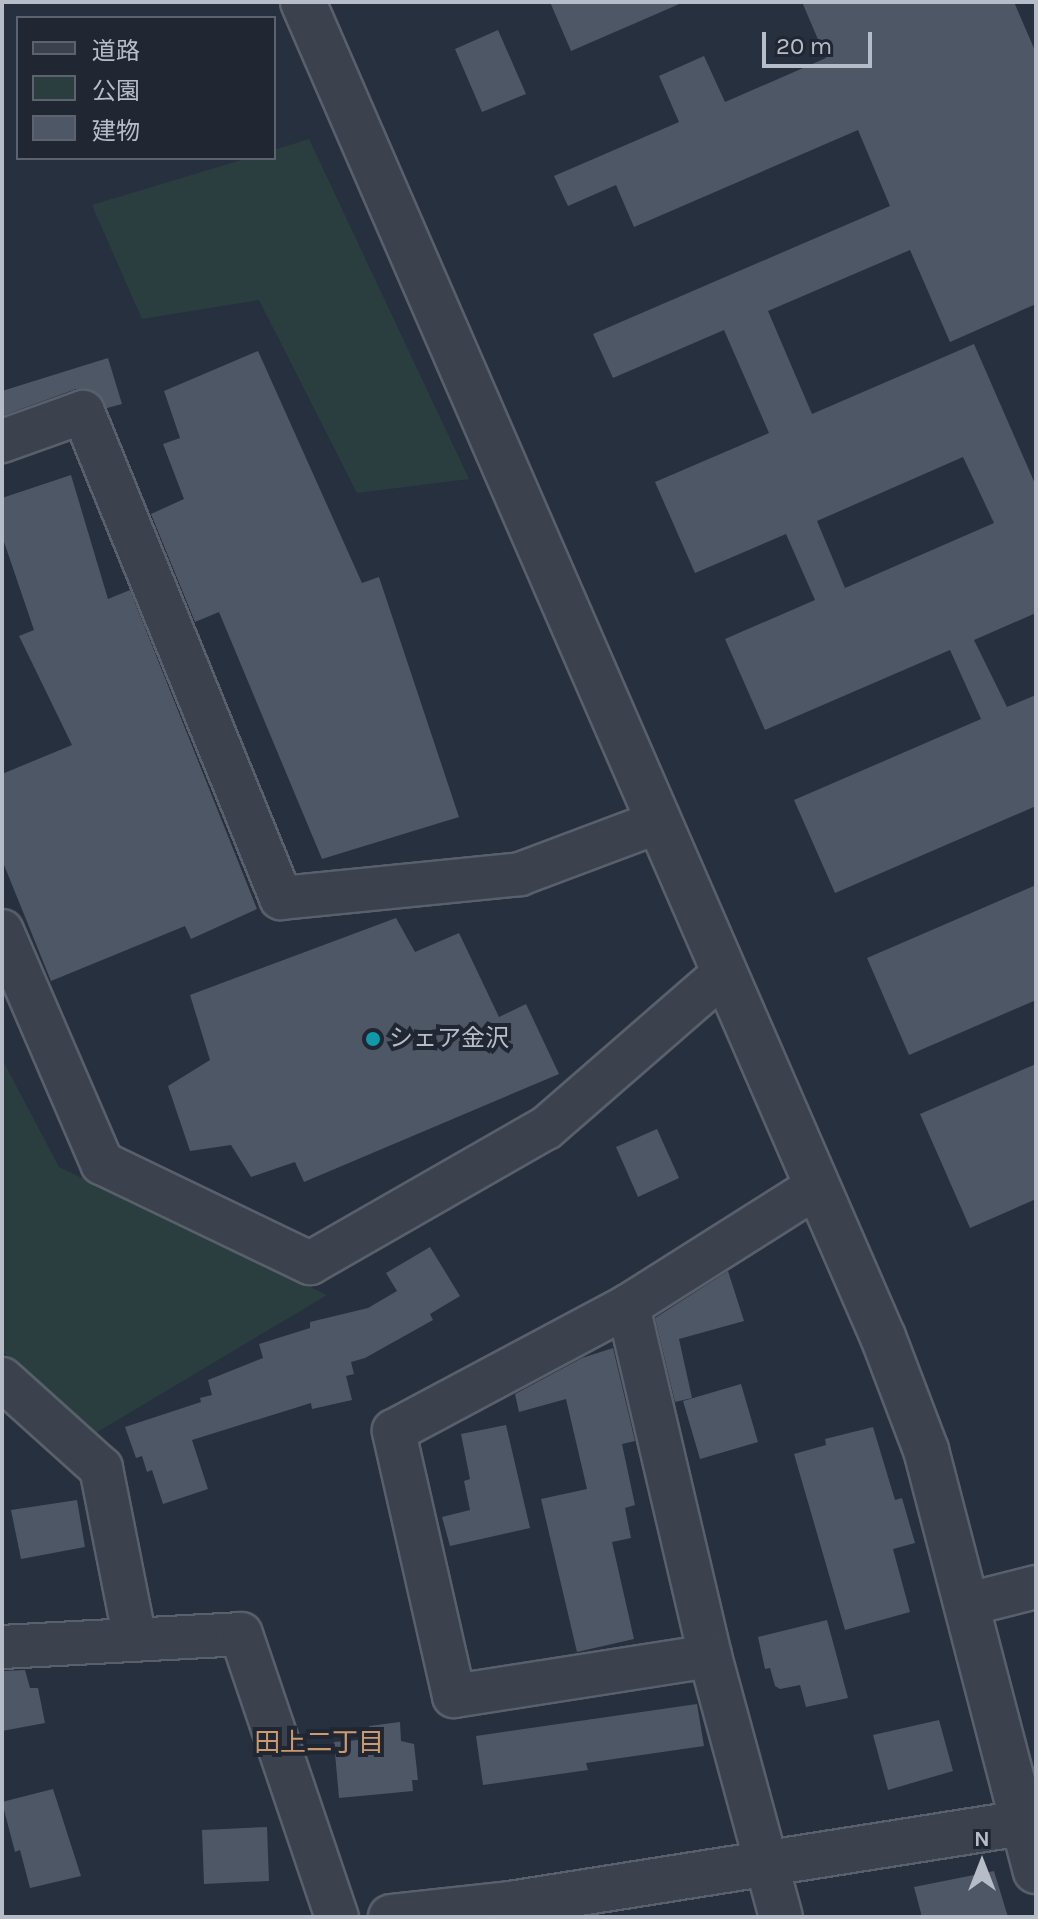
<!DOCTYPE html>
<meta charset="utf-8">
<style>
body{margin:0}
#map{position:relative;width:1038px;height:1919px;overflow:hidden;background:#27303e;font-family:Karla,"Noto Sans JP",sans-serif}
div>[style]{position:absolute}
.green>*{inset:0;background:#2a3e40}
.building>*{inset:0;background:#4e5766}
.roads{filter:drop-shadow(2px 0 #59606b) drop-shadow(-2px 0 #59606b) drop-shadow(0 2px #59606b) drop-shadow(0 -2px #59606b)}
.minor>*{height:42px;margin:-21px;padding:0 21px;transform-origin:21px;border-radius:21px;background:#3b424e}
.tertiary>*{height:44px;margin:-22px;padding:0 22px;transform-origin:22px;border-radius:22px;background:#3b424e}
.dots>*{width:22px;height:22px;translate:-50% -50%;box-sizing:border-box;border:4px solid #202733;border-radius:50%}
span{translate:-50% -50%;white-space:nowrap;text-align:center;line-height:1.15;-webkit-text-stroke:8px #202733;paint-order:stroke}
.poi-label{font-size:24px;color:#b7bdc8}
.left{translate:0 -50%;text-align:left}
.neighbourhood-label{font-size:26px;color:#cc9a6f}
.frame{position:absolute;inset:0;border:4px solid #b7bdc8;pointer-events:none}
.legend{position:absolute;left:16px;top:16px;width:260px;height:144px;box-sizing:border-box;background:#202733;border:2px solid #5c636f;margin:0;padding:10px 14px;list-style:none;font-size:24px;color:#b7bdc8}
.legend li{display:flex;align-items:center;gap:16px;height:40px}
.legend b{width:40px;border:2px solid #5c636f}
.north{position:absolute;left:942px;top:1823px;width:80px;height:80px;-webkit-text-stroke:6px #202733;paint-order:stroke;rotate:0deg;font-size:22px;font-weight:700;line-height:32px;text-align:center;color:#b7bdc8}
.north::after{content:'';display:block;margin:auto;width:28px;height:36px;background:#b7bdc8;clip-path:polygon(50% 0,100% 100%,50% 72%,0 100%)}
.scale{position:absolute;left:762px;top:32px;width:110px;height:36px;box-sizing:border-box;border:4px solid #b7bdc8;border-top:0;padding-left:10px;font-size:24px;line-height:28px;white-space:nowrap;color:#b7bdc8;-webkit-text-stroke:6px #202733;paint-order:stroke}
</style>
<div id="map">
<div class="green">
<div style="clip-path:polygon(309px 139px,469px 479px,357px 493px,259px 300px,142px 319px,92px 205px,248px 158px,274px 158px,274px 150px)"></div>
<div style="clip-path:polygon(2px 1059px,59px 1167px,327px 1295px,94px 1434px,2px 1351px)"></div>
</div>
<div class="building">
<div style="clip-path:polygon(550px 2px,684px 2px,571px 51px)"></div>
<div style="clip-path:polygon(evenodd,802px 2px,1014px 2px,1036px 53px,1036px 304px,950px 342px,910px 250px,768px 311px,812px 414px,974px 344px,1036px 486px,1036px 613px,974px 640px,1007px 707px,1036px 695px,1036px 806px,835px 893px,794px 800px,981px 719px,950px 650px,765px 730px,725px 639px,815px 600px,786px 534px,695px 573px,655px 482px,769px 433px,724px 330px,613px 378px,593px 334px,890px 206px,858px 130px,634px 227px,616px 185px,568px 206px,554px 176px,679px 122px,659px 76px,704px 56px,725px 102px,826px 58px,802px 2px,963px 457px,994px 523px,845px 588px,817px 521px,963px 457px)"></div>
<div style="clip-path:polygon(498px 30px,526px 94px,482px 112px,455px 49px)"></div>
<div style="clip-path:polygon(258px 351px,362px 583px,379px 577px,459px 817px,322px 859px,219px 612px,195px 622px,151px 514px,184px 499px,163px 444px,180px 438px,164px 391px)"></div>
<div style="clip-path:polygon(108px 358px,122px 404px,107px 408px,97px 393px,76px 389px,2px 416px,2px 391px)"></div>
<div style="clip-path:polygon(71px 475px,108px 599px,130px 590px,257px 909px,191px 939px,185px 926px,51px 981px,2px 860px,2px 774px,72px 745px,19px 636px,34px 630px,2px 536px,2px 498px)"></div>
<div style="clip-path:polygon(1036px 885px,1036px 1000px,909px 1055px,867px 958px)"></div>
<div style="clip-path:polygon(396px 918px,415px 952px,459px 933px,499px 1017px,526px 1004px,559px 1074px,304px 1182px,295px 1162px,251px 1177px,231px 1145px,190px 1151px,168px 1086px,210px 1060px,190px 995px)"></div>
<div style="clip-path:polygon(1036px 1064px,1036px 1199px,970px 1228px,920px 1114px)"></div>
<div style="clip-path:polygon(657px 1129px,679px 1178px,638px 1197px,616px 1147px)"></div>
<div style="clip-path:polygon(430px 1247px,460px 1296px,430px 1314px,433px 1320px,365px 1358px,351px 1362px,354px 1374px,346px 1376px,352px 1400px,312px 1409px,311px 1403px,192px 1440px,208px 1489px,163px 1504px,152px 1470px,147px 1472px,142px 1456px,136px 1458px,125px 1427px,201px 1402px,200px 1398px,212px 1395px,208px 1380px,263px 1358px,259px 1344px,310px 1328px,310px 1322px,368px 1308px,397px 1291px,386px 1273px)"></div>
<div style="clip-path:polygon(728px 1271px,744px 1321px,679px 1339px,692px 1398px,675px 1402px,655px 1318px)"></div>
<div style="clip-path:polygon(613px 1348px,635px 1441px,622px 1444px,635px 1505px,625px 1508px,631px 1538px,612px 1542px,634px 1639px,577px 1652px,541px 1499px,587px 1489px,566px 1399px,519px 1412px,515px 1394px,582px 1358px)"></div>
<div style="clip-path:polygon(741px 1384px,758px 1442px,700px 1459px,683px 1401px)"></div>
<div style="clip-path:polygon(506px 1425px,530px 1528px,450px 1546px,442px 1517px,470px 1510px,464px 1481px,470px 1479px,461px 1434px)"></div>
<div style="clip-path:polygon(873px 1427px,895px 1500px,902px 1498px,915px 1543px,893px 1549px,910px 1612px,845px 1630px,794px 1454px,826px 1445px,825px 1439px)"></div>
<div style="clip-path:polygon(77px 1500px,85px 1547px,21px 1559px,11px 1510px)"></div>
<div style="clip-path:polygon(827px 1620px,848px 1698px,806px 1707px,800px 1685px,780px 1689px,775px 1686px,770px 1668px,765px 1669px,758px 1637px)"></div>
<div style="clip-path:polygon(25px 1670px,30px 1688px,38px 1688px,45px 1723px,2px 1731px,2px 1671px)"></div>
<div style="clip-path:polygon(697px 1704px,704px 1746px,586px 1763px,588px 1770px,483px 1785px,476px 1736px)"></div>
<div style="clip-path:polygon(939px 1720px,953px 1771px,888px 1790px,873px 1735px)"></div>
<div style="clip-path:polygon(400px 1722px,401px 1741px,414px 1744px,418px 1780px,412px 1780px,413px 1791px,339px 1798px,334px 1742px,370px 1739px,369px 1726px)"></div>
<div style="clip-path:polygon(53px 1789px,81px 1876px,30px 1888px,20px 1850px,15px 1852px,2px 1802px)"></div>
<div style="clip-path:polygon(267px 1827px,269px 1881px,204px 1884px,202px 1830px)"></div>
<div style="clip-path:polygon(994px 1871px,1008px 1917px,922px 1917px,914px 1887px)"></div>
</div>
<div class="roads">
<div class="minor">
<div style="left:2px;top:441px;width:86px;rotate:-19.7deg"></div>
<div style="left:83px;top:412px;width:525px;rotate:67.83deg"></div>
<div style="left:281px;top:898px;width:240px;rotate:-5.7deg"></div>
<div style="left:520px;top:874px;width:147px;rotate:-20.6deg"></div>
<div style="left:2px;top:931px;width:253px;rotate:66.7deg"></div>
<div style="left:102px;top:1163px;width:231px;rotate:25.7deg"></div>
<div style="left:310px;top:1263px;width:272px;rotate:-29.8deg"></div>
<div style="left:546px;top:1128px;width:236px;rotate:-41deg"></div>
<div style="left:628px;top:1306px;width:359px;rotate:76.8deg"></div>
<div style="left:710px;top:1656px;width:270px;rotate:74.8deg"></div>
<div style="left:2px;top:1379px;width:133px;rotate:42deg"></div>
<div style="left:101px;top:1468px;width:175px;rotate:78.8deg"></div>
<div style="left:969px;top:1604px;width:69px;rotate:-14.2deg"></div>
<div style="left:2px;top:1647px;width:239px;rotate:-3.1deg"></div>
<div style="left:241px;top:1634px;width:299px;rotate:71.3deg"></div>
<div style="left:710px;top:1656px;width:259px;rotate:171.1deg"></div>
<div style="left:454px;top:1696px;width:272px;rotate:-102.8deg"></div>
<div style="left:394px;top:1431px;width:265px;rotate:-28.1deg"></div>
<div style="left:628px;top:1306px;width:222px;rotate:-32.3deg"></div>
</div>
<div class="tertiary">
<div style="left:303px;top:2px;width:1456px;rotate:66.52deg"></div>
<div style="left:883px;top:1337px;width:121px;rotate:69.2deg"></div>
<div style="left:926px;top:1450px;width:435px;rotate:75.4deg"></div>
<div style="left:391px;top:1917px;width:120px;rotate:-6.2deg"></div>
<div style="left:510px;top:1904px;width:518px;rotate:-8.99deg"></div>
</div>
</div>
<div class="dots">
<div style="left:373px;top:1039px;background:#0f9aa8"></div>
</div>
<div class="poi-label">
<span class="left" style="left:389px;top:1039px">シェア金沢</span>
</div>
<div class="neighbourhood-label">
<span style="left:319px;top:1743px">田上二丁目</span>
</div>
<div class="frame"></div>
<ul class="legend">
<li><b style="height:10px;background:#3b424e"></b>道路</li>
<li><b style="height:22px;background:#2a3e40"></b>公園</li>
<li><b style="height:22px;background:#4e5766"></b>建物</li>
</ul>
<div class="north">N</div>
<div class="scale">20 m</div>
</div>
